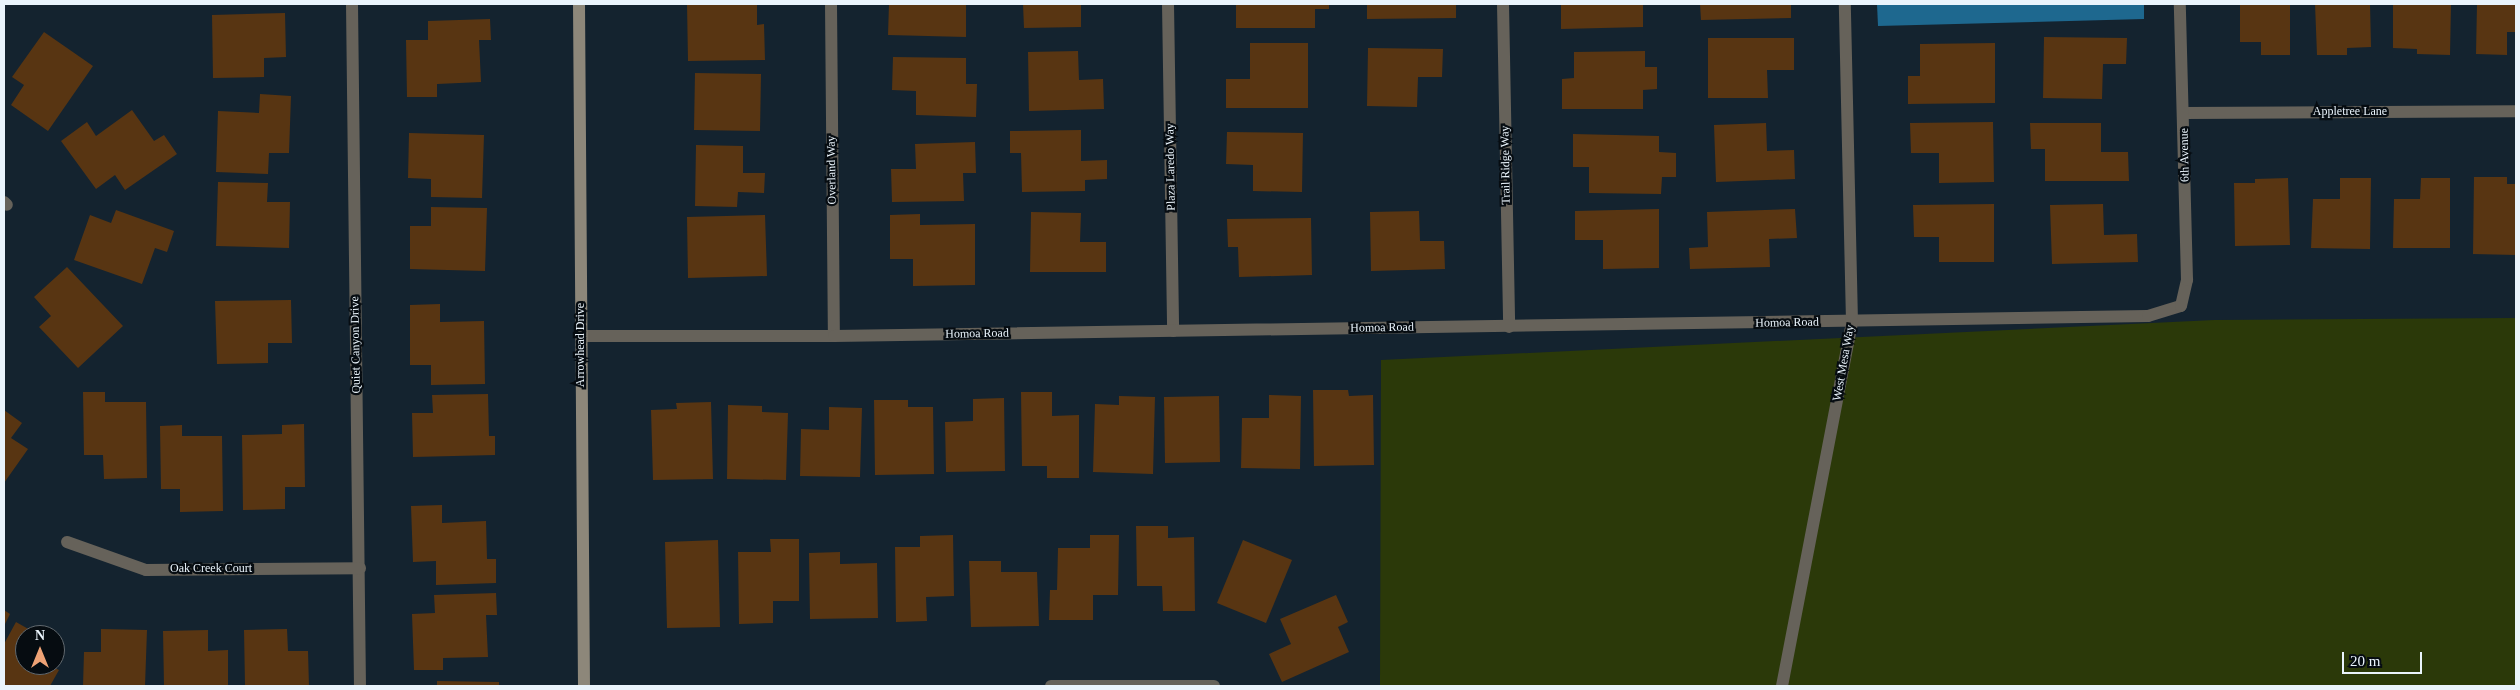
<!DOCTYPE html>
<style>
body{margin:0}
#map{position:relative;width:2520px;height:690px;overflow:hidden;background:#14232f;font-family:"Times New Roman",serif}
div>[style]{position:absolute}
.green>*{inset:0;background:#2b3909}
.water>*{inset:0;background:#1e688f}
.building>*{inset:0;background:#583512}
.minor>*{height:12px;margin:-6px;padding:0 6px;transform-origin:6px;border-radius:6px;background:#66625a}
.secondary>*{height:12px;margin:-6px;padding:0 6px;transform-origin:6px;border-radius:6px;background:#8d877a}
span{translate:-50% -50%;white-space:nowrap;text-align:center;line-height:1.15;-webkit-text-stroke:4.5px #060c11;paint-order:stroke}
.street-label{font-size:12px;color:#eaf4fc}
.frame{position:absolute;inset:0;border:5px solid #eaf4fc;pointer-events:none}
.north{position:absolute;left:15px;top:625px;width:50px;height:50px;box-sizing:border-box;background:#060c11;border:1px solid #61696f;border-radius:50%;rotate:0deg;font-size:14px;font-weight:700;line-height:20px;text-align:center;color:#eaf4fc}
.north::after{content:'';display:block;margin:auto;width:18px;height:22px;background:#efa376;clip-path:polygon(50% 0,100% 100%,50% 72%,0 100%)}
.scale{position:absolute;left:2342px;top:652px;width:80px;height:22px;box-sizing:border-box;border:2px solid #eaf4fc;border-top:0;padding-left:6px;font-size:15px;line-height:18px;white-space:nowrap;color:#eaf4fc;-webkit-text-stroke:4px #060c11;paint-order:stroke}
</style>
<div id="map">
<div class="green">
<div style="clip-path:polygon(2516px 318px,2516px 686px,1380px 686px,1381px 360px,2214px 320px)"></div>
</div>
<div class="water">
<div style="clip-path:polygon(1877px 4px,2144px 4px,2144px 19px,1878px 26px)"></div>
</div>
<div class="building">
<div style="clip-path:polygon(687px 4px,757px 4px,757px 25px,764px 24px,765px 60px,688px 61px)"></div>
<div style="clip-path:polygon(889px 4px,966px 4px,966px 37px,888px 35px)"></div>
<div style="clip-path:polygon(1023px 4px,1081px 4px,1081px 27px,1024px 28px)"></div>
<div style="clip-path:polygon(1236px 4px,1329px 4px,1329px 9px,1315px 9px,1315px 28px,1236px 28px)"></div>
<div style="clip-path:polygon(1367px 4px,1456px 4px,1456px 18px,1367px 19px)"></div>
<div style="clip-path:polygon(1561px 4px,1643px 4px,1643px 27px,1561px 29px)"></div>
<div style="clip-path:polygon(1700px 4px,1791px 4px,1791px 18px,1701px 20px)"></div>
<div style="clip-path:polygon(2240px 4px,2290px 4px,2290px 55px,2261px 55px,2261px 42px,2240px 42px)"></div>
<div style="clip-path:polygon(2315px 4px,2370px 4px,2371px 47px,2347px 48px,2347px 55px,2317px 55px)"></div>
<div style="clip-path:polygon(2393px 4px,2451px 4px,2450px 55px,2417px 54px,2417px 49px,2393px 48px)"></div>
<div style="clip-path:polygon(2477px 4px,2516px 4px,2516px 32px,2507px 32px,2507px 55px,2476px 54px)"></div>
<div style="clip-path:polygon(285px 13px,286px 57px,264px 58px,264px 77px,213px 78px,212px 15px)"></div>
<div style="clip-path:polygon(490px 19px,491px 40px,479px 40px,481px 82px,437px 84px,437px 97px,407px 97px,406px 40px,428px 40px,428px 21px)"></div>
<div style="clip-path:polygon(44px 32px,93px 66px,48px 131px,11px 105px,24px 85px,12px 77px)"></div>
<div style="clip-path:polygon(2044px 37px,2127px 38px,2126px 64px,2103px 64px,2102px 99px,2043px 98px)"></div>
<div style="clip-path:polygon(1708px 38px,1794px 38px,1794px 70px,1767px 70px,1768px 98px,1708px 98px)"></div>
<div style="clip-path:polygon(1250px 43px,1308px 43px,1308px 108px,1226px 108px,1226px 79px,1250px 79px)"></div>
<div style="clip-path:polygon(1995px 43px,1995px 103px,1908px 104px,1908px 76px,1920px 76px,1920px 44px)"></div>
<div style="clip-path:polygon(1368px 48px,1443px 49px,1442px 77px,1418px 77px,1417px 107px,1367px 106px)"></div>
<div style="clip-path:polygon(1078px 51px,1079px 80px,1103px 79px,1104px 109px,1029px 111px,1028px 52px)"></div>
<div style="clip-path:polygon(1645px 51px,1645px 67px,1657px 67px,1657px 89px,1643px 90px,1643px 109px,1562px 109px,1562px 79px,1574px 78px,1574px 52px)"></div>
<div style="clip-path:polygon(893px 57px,966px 58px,966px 84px,977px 84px,976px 117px,916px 115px,916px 91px,892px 90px)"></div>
<div style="clip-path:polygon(695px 73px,761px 74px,760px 131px,694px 130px)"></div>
<div style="clip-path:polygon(260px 94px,291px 96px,289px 153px,269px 153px,268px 174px,216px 172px,218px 111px,259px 113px)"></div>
<div style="clip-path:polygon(132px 110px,154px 141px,164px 135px,177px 154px,125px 190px,115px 175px,96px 189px,61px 141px,87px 122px,96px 136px)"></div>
<div style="clip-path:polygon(1993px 122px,1994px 182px,1939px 183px,1939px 153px,1911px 153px,1910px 123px)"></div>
<div style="clip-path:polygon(1766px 123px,1767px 151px,1794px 150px,1795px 179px,1716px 182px,1714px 125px)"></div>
<div style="clip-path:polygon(2030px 123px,2101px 123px,2101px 152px,2128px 152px,2129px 181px,2045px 181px,2045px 149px,2031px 149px)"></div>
<div style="clip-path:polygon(1081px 130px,1081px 161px,1107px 160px,1107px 179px,1085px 180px,1085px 191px,1022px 192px,1021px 153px,1010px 153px,1010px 131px)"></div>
<div style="clip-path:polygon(1227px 132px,1303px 133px,1302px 192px,1253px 191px,1253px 165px,1226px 164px)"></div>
<div style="clip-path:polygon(409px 133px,484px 135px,482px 198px,431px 197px,431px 179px,408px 178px)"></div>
<div style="clip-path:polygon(1573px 134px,1659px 136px,1659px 152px,1676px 153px,1676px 177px,1662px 177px,1661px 194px,1589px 193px,1589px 167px,1573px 167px)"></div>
<div style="clip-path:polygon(975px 142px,976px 173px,963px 173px,964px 201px,892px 202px,891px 169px,916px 169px,915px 144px)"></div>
<div style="clip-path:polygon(696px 145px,743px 146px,743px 173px,765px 173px,764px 193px,738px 192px,737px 207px,695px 206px)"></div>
<div style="clip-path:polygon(2474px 177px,2507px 177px,2507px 184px,2516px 184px,2516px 255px,2473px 254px)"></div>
<div style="clip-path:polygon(2288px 178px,2290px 245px,2235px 246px,2234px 183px,2255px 183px,2255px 179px)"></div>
<div style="clip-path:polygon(2340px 178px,2371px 178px,2370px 249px,2311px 248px,2313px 199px,2340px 199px)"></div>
<div style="clip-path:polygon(2421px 178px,2450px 178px,2450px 248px,2393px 248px,2394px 199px,2420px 199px)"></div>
<div style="clip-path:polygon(218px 182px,268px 183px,267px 202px,290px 202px,289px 248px,216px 246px)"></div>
<div style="clip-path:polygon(1994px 204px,1994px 262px,1939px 262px,1939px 237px,1914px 237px,1913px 205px)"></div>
<div style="clip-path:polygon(2103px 204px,2104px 235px,2137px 234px,2138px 262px,2052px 264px,2050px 205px)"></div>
<div style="clip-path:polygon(431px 207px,487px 208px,485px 271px,410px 269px,410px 226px,431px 226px)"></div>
<div style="clip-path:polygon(1659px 209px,1659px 268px,1603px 269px,1603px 240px,1575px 240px,1575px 211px)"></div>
<div style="clip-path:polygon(1795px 209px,1797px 238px,1769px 239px,1770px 267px,1690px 269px,1689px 248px,1708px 247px,1707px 212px)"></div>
<div style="clip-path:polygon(116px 210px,174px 231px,167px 252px,155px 248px,142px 284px,74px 260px,90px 215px,111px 223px)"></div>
<div style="clip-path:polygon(1419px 211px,1420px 241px,1444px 241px,1445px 269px,1371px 271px,1370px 212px)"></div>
<div style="clip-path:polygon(1031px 212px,1081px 213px,1080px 242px,1106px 242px,1106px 272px,1030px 272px)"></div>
<div style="clip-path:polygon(920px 214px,920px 225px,975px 224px,975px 285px,913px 286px,913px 259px,890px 259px,890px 215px)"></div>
<div style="clip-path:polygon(765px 215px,767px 276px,688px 278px,687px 217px)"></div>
<div style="clip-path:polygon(1311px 218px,1312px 275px,1239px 277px,1238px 247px,1228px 247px,1227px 219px)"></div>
<div style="clip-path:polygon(67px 267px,123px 326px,78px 368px,39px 327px,51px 316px,34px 297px)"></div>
<div style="clip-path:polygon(291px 300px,292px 343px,268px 343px,268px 363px,217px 364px,215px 301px)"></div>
<div style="clip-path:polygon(440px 304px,440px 322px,484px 321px,485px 384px,431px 385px,431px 365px,410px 365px,410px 305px)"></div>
<div style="clip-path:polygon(1313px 390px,1348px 390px,1349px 396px,1373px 395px,1374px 465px,1314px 466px)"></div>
<div style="clip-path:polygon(83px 392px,105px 392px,105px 402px,146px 402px,147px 478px,104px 479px,103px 455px,84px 455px)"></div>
<div style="clip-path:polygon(1021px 392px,1052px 392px,1052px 416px,1079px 415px,1079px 478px,1047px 478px,1047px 466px,1022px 466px)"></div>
<div style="clip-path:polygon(488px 394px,489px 436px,495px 436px,495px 455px,413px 457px,412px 413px,433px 413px,432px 395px)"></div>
<div style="clip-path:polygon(1269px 395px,1301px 396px,1300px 469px,1241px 468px,1242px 418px,1269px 418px)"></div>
<div style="clip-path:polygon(1119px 396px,1155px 397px,1153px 474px,1093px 472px,1095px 404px,1119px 405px)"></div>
<div style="clip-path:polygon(1219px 396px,1220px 462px,1165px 463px,1164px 397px)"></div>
<div style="clip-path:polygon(1004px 398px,1005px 471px,946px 472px,945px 422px,973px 421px,973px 399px)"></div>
<div style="clip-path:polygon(874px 400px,908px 400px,908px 407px,933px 407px,934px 474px,875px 475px)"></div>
<div style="clip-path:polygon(711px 402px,713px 479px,653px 480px,651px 410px,677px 409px,676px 403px)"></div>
<div style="clip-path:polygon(728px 405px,762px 406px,762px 412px,788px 413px,786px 480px,727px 479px)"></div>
<div style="clip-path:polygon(829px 407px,862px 408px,860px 477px,800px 476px,801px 429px,829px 430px)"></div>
<div style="clip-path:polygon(4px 410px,22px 423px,11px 438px,28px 449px,4px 483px)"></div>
<div style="clip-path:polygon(304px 424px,305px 487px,285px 487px,285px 509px,243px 510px,242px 435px,282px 434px,282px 425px)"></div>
<div style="clip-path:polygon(182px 425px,182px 436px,222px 436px,223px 511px,180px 512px,180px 489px,161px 489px,160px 426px)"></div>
<div style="clip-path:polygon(442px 505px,442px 523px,486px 521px,487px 559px,496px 559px,496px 583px,436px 585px,436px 561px,413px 562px,411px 506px)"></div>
<div style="clip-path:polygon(1136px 526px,1168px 526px,1168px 538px,1194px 537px,1195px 611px,1163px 611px,1162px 586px,1137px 586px)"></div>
<div style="clip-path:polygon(953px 535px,954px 596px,926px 597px,927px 621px,896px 622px,895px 547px,920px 547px,920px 536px)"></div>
<div style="clip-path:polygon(1090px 535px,1119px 535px,1118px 595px,1093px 595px,1093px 620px,1049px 620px,1050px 590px,1057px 590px,1058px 548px,1090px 548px)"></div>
<div style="clip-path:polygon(770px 539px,799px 539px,799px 601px,773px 601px,773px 623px,739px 624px,738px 552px,771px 552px)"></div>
<div style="clip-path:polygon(718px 540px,720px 627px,667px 628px,665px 542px)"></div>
<div style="clip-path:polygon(1243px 540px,1292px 560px,1266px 623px,1217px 603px)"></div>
<div style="clip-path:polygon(840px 552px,840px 564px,877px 563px,878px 618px,810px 619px,809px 553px)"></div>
<div style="clip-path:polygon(969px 561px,1001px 561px,1001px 572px,1037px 572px,1039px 626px,971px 627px)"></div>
<div style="clip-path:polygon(496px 593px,497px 615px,486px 615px,488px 657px,443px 658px,443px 670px,414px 670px,412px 614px,435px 613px,434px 595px)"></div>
<div style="clip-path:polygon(1336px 595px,1348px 622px,1338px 627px,1349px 652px,1282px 682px,1269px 654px,1291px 644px,1280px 619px)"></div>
<div style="clip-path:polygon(4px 610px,10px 614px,4px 626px)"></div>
<div style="clip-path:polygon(16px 622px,39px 635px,25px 635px,25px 665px,49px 665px,59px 670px,50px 686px,4px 686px,4px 644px)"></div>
<div style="clip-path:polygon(101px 629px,147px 630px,145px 686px,83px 686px,84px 652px,101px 652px)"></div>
<div style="clip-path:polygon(287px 629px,288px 651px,308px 651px,309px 686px,245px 686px,244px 630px)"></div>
<div style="clip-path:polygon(208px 630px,208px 651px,228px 650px,228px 686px,164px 686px,163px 631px)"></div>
<div style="clip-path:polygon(437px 681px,499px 682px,499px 686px,437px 686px)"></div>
</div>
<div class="minor">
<div style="left:352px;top:4px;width:682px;rotate:89.33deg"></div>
<div style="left:831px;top:4px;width:332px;rotate:89.5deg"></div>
<div style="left:1168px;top:4px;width:327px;rotate:89.1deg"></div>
<div style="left:1503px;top:4px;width:323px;rotate:88.9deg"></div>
<div style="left:2184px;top:113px;width:332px;rotate:-0.3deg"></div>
<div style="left:4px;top:202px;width:4px;rotate:45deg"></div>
<div style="left:582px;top:336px;width:252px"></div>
<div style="left:834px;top:336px;width:1314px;rotate:-0.87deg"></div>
<div style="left:2148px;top:316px;width:34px;rotate:-17deg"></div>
<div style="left:2181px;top:306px;width:27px;rotate:-77deg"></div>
<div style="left:2187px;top:280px;width:276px;rotate:-91.5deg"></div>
<div style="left:67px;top:542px;width:84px;rotate:19.5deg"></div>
<div style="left:146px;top:570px;width:214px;rotate:-0.5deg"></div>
<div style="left:1051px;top:686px;width:163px"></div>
<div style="left:1782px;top:686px;width:371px;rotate:-79.1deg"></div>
<div style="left:1852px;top:322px;width:318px;rotate:-91.3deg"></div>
</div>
<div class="secondary">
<div style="left:579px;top:4px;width:682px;rotate:89.58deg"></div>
</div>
<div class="street-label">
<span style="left:2350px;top:112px">Appletree Lane</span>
<span style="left:2185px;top:155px;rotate:-91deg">6th Avenue</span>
<span style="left:1506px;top:165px;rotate:-91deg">Trail Ridge Way</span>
<span style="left:1171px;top:167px;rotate:-91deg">Plaza Laredo Way</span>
<span style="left:832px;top:170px;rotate:-91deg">Overland Way</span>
<span style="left:1787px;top:323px;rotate:-1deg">Homoa Road</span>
<span style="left:1382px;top:328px;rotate:-1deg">Homoa Road</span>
<span style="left:977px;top:334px;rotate:-1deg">Homoa Road</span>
<span style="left:356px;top:345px;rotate:-91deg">Quiet Canyon Drive</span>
<span style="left:581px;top:345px;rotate:-90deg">Arrowhead Drive</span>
<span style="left:1844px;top:363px;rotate:-80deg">West Mesa Way</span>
<span style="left:211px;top:569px">Oak Creek Court</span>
</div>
<div class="frame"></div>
<div class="north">N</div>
<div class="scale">20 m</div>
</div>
